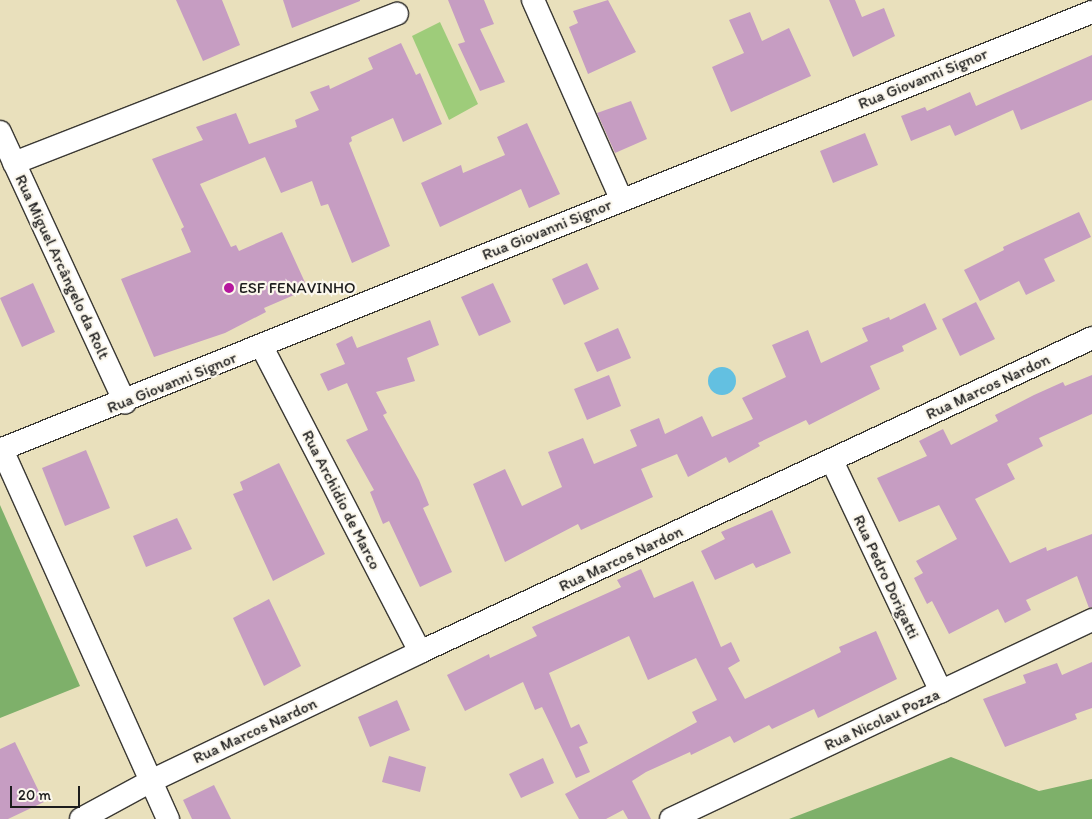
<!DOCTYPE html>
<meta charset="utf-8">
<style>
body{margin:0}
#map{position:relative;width:1092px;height:819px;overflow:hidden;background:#e9e0bc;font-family:Itim,sans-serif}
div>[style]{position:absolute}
.green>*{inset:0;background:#9ecc7a}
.forest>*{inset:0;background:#7eb06a}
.water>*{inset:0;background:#63c0e1}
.round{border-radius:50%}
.building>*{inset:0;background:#c69dc2}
.roads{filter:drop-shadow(1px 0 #3b3934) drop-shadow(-1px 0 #3b3934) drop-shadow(0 1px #3b3934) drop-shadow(0 -1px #3b3934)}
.street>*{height:22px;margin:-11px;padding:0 11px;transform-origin:11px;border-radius:11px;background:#fff}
.dots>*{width:14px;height:14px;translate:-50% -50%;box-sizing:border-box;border:2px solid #fbf7ec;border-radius:50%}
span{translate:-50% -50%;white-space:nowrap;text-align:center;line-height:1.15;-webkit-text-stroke:4.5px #fbf7ec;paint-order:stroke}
.street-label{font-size:16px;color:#1c1c1c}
.poi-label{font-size:16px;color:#1c1c1c}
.left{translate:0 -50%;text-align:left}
.scale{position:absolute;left:10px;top:786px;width:70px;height:22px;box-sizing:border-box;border:2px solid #1c1c1c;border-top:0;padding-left:6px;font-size:15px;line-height:18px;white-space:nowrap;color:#1c1c1c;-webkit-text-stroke:4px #fbf7ec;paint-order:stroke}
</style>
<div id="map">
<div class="green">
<div style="clip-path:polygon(440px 22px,478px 104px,449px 120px,412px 36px)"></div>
</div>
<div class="forest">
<div style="clip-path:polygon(0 505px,80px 686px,0 718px)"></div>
<div style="clip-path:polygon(951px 757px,1039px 791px,1092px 779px,1092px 819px,789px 819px)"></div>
</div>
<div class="water">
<div class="round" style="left:708px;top:367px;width:28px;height:28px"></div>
</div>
<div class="building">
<div style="clip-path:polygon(176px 0,222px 0,240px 45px,203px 61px)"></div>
<div style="clip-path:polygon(283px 0,360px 0,360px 1px,292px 28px)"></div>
<div style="clip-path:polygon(448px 0,484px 0,494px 24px,480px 29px,505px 82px,480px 91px,458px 44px,465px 42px)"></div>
<div style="clip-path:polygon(608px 0,636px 52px,588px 74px,569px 27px,578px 23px,573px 11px)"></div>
<div style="clip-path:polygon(829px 0,855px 0,862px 17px,884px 8px,895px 36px,853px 57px)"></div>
<div style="clip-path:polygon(750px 12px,762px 41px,789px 28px,811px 76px,731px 112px,712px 67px,744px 53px,729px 20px)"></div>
<div style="clip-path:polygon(401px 43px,416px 75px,420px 73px,442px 124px,403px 142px,393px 118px,351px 137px,352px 141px,349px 143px,390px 246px,352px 263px,328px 204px,321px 206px,312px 181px,281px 193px,265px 157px,200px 184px,231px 247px,236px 245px,239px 251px,282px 232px,308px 289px,264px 308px,266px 312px,225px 333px,154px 357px,121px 279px,191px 252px,181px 229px,184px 227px,152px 159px,203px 140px,196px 127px,236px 113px,249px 144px,297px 127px,295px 120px,319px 110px,310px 92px,329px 85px,330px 89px,373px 69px,368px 58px)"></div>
<div style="clip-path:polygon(1092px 55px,1092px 100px,1021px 130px,1013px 110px,955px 136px,950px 125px,911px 141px,901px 116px,925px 107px,927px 111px,970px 92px,976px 106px)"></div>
<div style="clip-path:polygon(631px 101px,647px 139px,615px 153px,597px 113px)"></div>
<div style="clip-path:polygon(527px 123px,560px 194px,529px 208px,521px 189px,440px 227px,421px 183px,461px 165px,463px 173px,505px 155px,497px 137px)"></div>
<div style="clip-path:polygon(865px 133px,878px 165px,833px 183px,820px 151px)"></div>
<div style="clip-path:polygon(1079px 212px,1091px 237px,1044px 259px,1055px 281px,1026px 295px,1019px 281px,980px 301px,964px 270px,1004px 250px,1003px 247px)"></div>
<div style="clip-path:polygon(587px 263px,599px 289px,564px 305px,552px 279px)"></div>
<div style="clip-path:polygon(33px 283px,55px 332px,22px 347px,0 298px)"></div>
<div style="clip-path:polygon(493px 283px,511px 322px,479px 336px,461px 297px)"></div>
<div style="clip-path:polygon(976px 302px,995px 339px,960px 356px,942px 319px)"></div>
<div style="clip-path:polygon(925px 303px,937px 329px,902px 346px,904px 351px,870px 366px,880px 389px,809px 425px,806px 420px,758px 443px,760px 446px,729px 463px,726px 457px,688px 477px,677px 454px,641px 469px,653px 497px,581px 530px,578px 524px,505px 562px,473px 484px,505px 469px,522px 506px,562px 487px,548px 452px,583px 438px,594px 464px,637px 446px,630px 430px,659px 418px,665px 434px,702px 416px,712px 437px,753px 419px,742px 398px,786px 377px,772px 345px,808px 330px,821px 363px,868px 341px,862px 328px,889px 317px,890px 320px)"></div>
<div style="clip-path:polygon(430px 320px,439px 345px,407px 358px,415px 381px,376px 392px,387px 413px,383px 415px,419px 480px,429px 505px,423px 508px,452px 572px,420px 587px,389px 521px,383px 524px,370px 492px,374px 490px,346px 440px,368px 430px,347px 383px,328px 391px,320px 374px,345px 364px,336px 344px,352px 336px,357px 348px)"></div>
<div style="clip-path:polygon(618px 328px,631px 358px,597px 372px,584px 343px)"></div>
<div style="clip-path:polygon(609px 375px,621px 406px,587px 420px,574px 389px)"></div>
<div style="clip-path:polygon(1092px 375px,1092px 414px,1039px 438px,1043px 446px,1007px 464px,1015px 479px,975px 499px,1010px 563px,1046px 547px,1047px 551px,1092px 534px,1092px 607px,1089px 608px,1077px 576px,1026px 600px,1031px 610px,1005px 623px,998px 609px,949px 634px,932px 601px,927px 604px,914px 578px,923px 573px,916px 561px,957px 539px,939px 505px,899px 522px,877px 478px,927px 456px,919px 441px,943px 429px,951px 445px,998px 421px,995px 415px,1034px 395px,1063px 382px,1065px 386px)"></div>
<div style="clip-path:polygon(86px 450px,110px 508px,65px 526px,42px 468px)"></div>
<div style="clip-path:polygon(279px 463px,325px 554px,273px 581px,233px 494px,243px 490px,240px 482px)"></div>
<div style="clip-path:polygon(772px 510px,791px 553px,756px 568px,753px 563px,715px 580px,701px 551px,725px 539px,721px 532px)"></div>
<div style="clip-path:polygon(177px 518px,192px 549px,146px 567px,133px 536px)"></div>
<div style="clip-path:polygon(641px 569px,654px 598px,693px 581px,721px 647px,731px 642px,740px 661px,728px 668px,745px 699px,841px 652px,839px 647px,876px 631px,897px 679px,818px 718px,814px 709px,772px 729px,769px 725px,734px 743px,730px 736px,691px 755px,690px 752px,646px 772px,632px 781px,651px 819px,628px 819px,623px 810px,606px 819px,579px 819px,565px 794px,697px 722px,692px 712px,717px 700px,696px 658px,648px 680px,629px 636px,549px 673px,571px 728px,579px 724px,588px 743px,579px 747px,590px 772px,576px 778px,542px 707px,535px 710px,523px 682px,465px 711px,447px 675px,489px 654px,490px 658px,537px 636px,532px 627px,621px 587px,617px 580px)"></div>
<div style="clip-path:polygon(269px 599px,301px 666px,264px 686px,233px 618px)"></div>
<div style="clip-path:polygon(1092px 662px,1092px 708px,1075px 714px,1077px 719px,1005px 747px,983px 699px,1026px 683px,1023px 675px,1057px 663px,1062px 675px)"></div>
<div style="clip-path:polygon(397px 700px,410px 730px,370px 747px,358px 717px)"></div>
<div style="clip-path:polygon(15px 742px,44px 802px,8px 819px,0 819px,0 749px)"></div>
<div style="clip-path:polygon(389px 756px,426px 767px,420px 792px,382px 782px)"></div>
<div style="clip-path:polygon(543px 758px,554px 783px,521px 798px,509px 774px)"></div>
<div style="clip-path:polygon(214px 785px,231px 819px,192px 819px,183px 800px)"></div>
</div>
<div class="roads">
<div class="street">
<div style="left:533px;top:0;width:218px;rotate:66.1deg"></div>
<div style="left:0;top:132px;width:298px;rotate:65.2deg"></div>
<div style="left:14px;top:163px;width:411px;rotate:-21.3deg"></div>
<div style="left:262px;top:347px;width:343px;rotate:62.6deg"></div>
<div style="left:832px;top:461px;width:255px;rotate:64.7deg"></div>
<div style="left:81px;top:819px;width:80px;rotate:-28.5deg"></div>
<div style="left:151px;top:781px;width:298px;rotate:-25.6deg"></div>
<div style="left:420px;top:652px;width:742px;rotate:-25.04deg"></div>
<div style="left:168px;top:819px;width:406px;rotate:-114.2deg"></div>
<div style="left:2px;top:449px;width:1174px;rotate:-21.85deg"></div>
<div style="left:671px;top:819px;width:466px;rotate:-25.3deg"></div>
</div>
</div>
<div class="dots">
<div style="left:229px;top:288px;background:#b5179e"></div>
</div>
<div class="street-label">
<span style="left:923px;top:79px;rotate:-22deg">Rua Giovanni Signor</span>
<span style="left:547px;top:230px;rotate:-22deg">Rua Giovanni Signor</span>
<span style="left:62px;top:267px;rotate:65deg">Rua Miguel Arcângelo da Rolt</span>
<span style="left:172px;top:383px;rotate:-22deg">Rua Giovanni Signor</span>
<span style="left:988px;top:387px;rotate:-25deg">Rua Marcos Nardon</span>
<span style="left:341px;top:500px;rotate:63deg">Rua Archidio de Marco</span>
<span style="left:621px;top:559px;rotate:-25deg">Rua Marcos Nardon</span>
<span style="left:886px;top:577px;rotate:65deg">Rua Pedro Dorigatti</span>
<span style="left:882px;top:720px;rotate:-25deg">Rua Nicolau Pozza</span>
<span style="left:255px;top:731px;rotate:-25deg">Rua Marcos Nardon</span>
</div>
<div class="poi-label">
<span class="left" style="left:239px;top:288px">ESF FENAVINHO</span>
</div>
<div class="scale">20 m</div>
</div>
